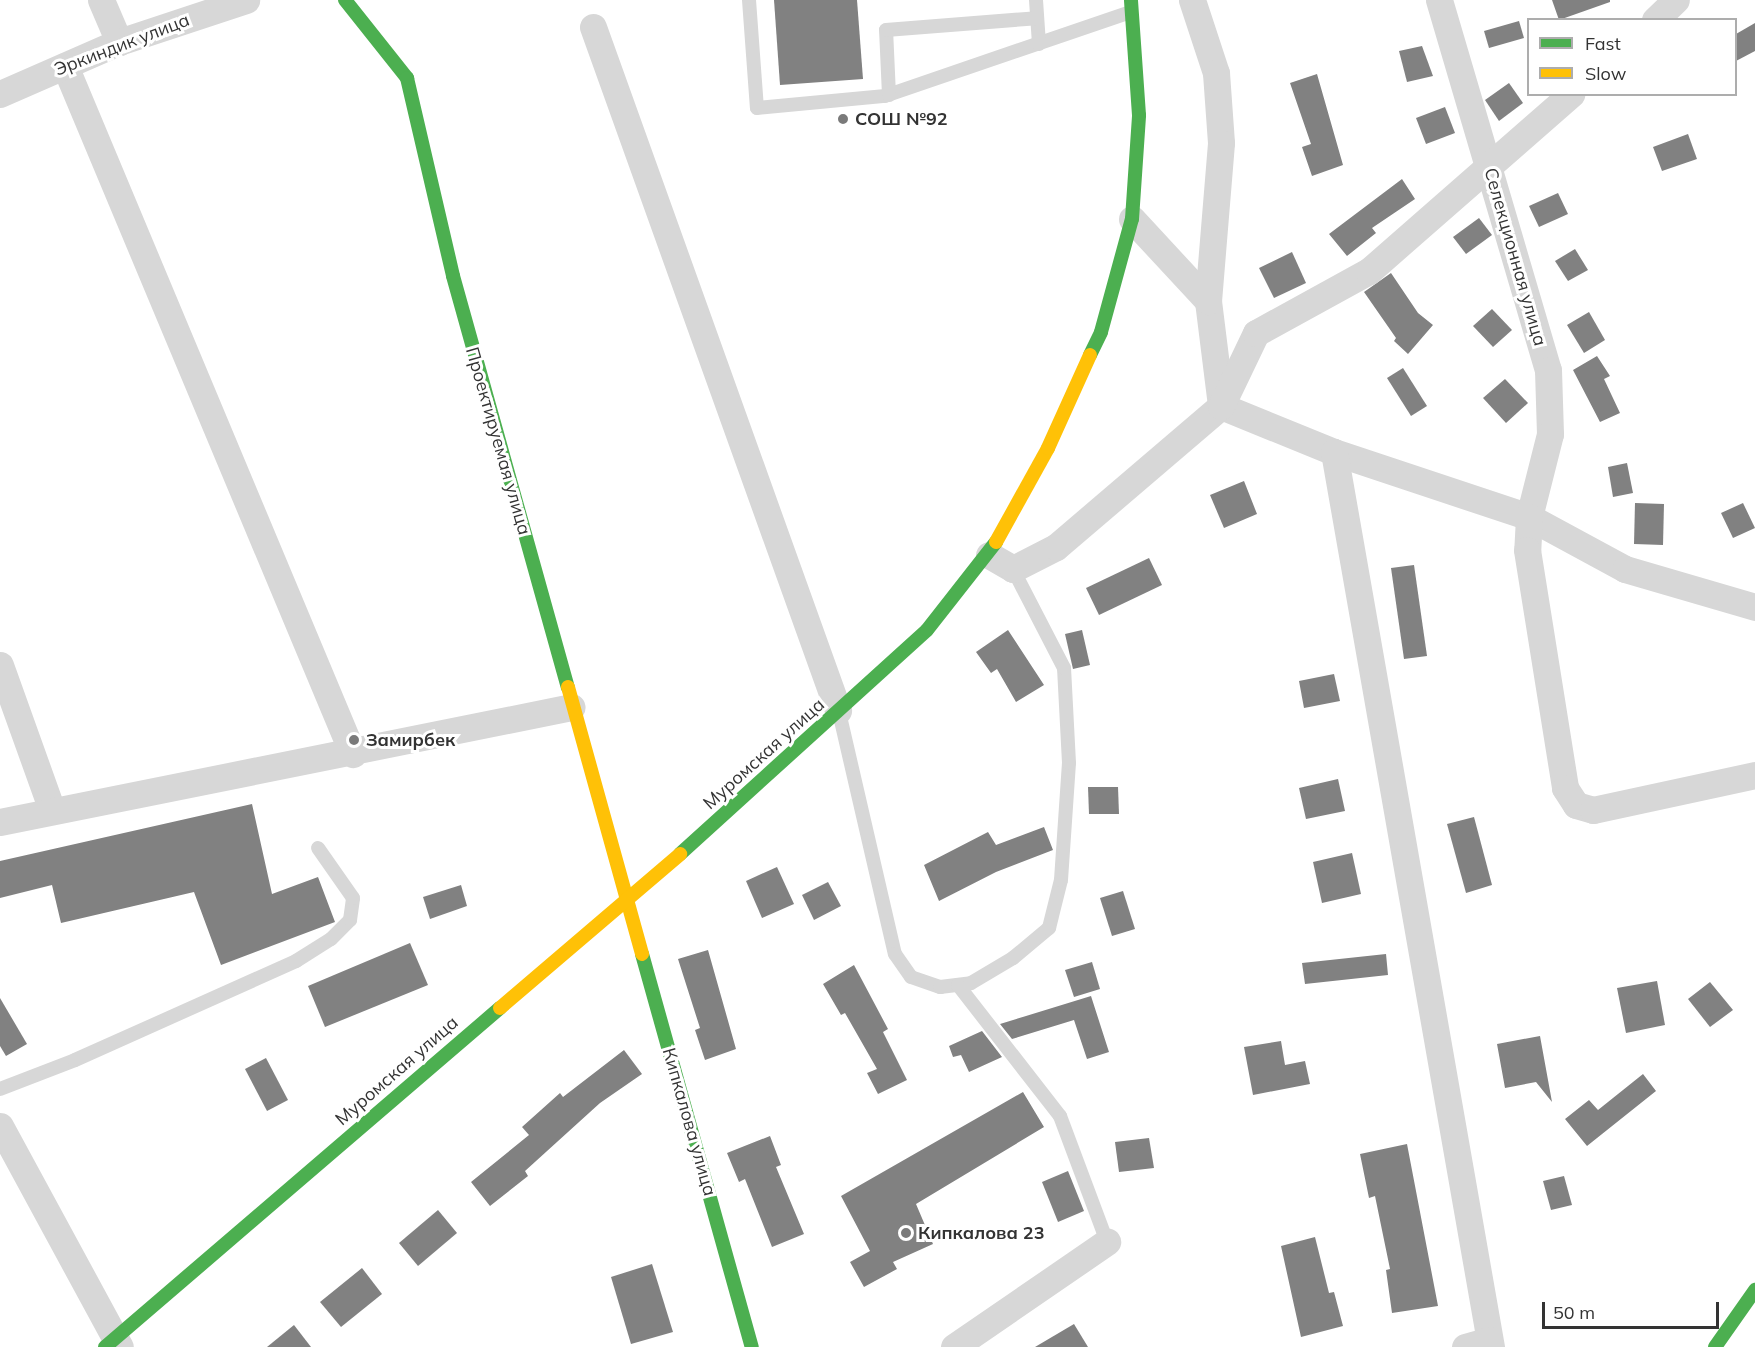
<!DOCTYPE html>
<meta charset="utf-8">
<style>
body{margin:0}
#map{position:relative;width:1755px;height:1347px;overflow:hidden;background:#fff;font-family:Mulish,sans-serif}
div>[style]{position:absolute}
.building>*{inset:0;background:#818181}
.lane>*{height:14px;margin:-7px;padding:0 7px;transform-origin:7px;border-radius:7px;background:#d7d7d7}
.street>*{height:27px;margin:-13.5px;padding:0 13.5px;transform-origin:13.5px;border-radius:13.5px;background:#d7d7d7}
.fast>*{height:14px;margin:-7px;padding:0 7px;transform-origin:7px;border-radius:7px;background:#4caf50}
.slow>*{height:14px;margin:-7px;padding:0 7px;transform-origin:7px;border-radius:7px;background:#ffc107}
.dots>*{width:16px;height:16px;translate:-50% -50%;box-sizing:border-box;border:3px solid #fff;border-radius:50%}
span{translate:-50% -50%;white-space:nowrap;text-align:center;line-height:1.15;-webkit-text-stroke:6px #fff;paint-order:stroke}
.street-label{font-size:18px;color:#333}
.poi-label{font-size:18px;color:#333;font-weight:700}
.left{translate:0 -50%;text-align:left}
.legend{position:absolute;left:1527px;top:18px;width:210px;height:78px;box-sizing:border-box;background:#fff;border:2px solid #adadad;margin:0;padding:8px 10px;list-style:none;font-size:18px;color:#333}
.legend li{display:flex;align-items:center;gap:12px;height:30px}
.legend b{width:30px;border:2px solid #adadad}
.scale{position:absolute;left:1542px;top:1302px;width:177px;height:27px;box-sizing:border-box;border:3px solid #333;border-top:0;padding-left:8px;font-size:18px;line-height:21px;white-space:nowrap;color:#333;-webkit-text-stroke:4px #fff;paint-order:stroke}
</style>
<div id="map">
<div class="building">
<div style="clip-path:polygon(774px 0,857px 0,863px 79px,780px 85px)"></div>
<div style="clip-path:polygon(1552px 0,1610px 0,1610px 2px,1559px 20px)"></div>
<div style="clip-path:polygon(1519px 21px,1524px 38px,1489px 48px,1484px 31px)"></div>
<div style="clip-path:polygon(1755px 23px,1755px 51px,1736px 61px,1736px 34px)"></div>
<div style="clip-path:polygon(1422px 46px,1433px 76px,1407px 82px,1399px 51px)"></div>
<div style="clip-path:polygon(1317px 74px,1343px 165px,1312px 176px,1302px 147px,1311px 144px,1290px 83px)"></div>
<div style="clip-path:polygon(1509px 83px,1523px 103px,1499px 121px,1485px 100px)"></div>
<div style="clip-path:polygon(1445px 107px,1455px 133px,1426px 144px,1416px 118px)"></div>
<div style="clip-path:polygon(1688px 134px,1697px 159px,1662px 171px,1653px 147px)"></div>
<div style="clip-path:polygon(1402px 179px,1415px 199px,1372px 228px,1376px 233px,1347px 256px,1329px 234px)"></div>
<div style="clip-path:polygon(1558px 193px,1568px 214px,1539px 227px,1529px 206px)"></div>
<div style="clip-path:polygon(1479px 218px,1492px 235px,1466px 254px,1453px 237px)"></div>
<div style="clip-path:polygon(1575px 249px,1588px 270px,1568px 281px,1555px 261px)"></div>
<div style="clip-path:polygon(1292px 252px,1306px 283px,1274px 298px,1259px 268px)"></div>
<div style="clip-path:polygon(1391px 273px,1418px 313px,1433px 325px,1408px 354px,1394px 341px,1396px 338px,1364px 292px)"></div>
<div style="clip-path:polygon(1492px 309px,1512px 330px,1493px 347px,1473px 326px)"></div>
<div style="clip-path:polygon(1589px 312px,1605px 340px,1584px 353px,1567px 325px)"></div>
<div style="clip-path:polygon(1597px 356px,1610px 376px,1604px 379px,1620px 413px,1600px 422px,1573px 370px)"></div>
<div style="clip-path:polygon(1403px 368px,1427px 406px,1411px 416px,1387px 378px)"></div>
<div style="clip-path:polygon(1505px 379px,1528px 403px,1506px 423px,1483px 398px)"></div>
<div style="clip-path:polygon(1627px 463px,1633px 493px,1613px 497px,1608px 467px)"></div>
<div style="clip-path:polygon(1244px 481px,1257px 514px,1224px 528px,1210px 495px)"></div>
<div style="clip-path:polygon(1635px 503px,1664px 504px,1663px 545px,1634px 544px)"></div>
<div style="clip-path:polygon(1743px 503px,1755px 528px,1733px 538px,1721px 513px)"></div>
<div style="clip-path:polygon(1149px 558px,1162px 585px,1099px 615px,1086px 588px)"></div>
<div style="clip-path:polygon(1414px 565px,1427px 656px,1404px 659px,1391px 568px)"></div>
<div style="clip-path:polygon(1008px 630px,1044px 685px,1016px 702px,997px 669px,991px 673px,976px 652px)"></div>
<div style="clip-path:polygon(1082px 630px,1090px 665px,1073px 669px,1065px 634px)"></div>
<div style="clip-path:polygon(1334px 674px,1340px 701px,1304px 708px,1299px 681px)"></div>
<div style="clip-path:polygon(1338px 779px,1345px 811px,1306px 819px,1299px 788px)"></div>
<div style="clip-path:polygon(1088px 787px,1118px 787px,1119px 814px,1089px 814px)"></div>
<div style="clip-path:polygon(252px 804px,272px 894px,318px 877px,335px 922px,221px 965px,194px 892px,61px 923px,52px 885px,0 898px,0 861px)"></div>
<div style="clip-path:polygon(1474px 817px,1492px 885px,1466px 893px,1447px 824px)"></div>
<div style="clip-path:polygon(1044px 827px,1053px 850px,996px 872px,939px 901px,924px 865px,988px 832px,996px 845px)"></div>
<div style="clip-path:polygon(1352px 853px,1361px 894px,1322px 903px,1313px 862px)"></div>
<div style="clip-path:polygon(777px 867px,794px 904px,762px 918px,746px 881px)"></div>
<div style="clip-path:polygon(828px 882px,841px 906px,814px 920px,802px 895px)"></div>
<div style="clip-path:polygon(461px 885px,467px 906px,430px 919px,423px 897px)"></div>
<div style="clip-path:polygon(1123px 891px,1135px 929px,1112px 936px,1100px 898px)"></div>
<div style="clip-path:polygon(410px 943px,428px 985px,325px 1027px,308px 986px)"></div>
<div style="clip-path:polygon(708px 950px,736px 1049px,705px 1060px,695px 1030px,700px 1028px,678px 959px)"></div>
<div style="clip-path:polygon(1386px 954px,1388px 975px,1305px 984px,1302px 963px)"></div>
<div style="clip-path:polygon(1092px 962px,1100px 989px,1074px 997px,1065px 970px)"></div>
<div style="clip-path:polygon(854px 965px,888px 1029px,883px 1032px,907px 1080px,878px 1094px,867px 1073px,877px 1069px,845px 1013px,841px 1015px,823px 984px)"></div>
<div style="clip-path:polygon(1657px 981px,1665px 1025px,1626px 1033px,1617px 988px)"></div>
<div style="clip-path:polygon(1710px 982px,1733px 1010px,1710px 1027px,1688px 999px)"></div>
<div style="clip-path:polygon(1091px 996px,1109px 1052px,1087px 1059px,1074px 1020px,1012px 1039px,1000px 1024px)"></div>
<div style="clip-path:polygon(0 998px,27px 1044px,6px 1056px,0 1046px)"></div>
<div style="clip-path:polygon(982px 1031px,1002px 1057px,969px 1072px,961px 1055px,953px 1057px,949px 1046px)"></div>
<div style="clip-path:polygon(1540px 1036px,1552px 1102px,1536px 1082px,1505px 1088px,1497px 1044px)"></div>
<div style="clip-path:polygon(1281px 1041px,1285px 1065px,1305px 1061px,1310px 1084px,1253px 1095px,1244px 1047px)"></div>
<div style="clip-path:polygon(624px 1050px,642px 1074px,600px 1103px,525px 1171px,528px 1176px,490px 1206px,471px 1182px,529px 1135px,522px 1127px,560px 1093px,563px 1097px)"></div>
<div style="clip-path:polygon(266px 1058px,288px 1100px,267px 1111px,245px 1069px)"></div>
<div style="clip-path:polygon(1643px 1074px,1656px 1091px,1587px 1146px,1565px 1119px,1589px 1100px,1598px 1110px)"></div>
<div style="clip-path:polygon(1023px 1092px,1044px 1127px,916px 1204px,933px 1244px,893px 1262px,897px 1269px,864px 1287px,850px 1262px,870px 1251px,841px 1196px)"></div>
<div style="clip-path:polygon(770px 1136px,781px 1165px,776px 1167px,804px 1234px,772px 1247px,745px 1179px,739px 1182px,727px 1153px)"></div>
<div style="clip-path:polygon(1149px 1138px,1154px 1168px,1119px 1172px,1115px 1142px)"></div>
<div style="clip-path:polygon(1407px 1144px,1438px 1306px,1392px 1313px,1386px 1270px,1390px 1269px,1375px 1196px,1369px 1198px,1360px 1154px)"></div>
<div style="clip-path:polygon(1068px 1171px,1084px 1211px,1058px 1222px,1042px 1182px)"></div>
<div style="clip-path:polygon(1564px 1176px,1572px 1205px,1551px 1210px,1543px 1181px)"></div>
<div style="clip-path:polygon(438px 1210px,457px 1233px,418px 1266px,399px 1243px)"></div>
<div style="clip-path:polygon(1315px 1237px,1329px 1293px,1334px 1292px,1343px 1326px,1301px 1337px,1281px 1246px)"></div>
<div style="clip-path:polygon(652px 1264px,673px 1332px,631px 1344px,611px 1277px)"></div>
<div style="clip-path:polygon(362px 1268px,382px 1294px,341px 1327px,320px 1302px)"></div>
<div style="clip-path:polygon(1074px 1324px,1088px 1347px,1035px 1347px)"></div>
<div style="clip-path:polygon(294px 1325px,311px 1347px,267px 1347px)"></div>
</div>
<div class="lane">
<div style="left:749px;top:0;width:108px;rotate:85.8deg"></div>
<div style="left:757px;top:108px;width:129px;rotate:-5.4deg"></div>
<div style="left:885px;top:96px;width:260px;rotate:-18.9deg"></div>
<div style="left:1036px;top:0;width:44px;rotate:86.1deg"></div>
<div style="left:889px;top:95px;width:65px;rotate:-92.6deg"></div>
<div style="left:886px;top:30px;width:151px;rotate:-4.5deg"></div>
<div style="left:839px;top:712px;width:248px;rotate:77deg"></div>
<div style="left:895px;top:954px;width:28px;rotate:55deg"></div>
<div style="left:911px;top:977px;width:31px;rotate:19deg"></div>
<div style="left:940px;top:987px;width:31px;rotate:-7deg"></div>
<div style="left:971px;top:983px;width:49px;rotate:-30.8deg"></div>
<div style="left:1013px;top:958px;width:47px;rotate:-39.8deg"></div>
<div style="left:1049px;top:928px;width:49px;rotate:-76deg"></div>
<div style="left:1061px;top:880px;width:117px;rotate:-86.1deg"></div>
<div style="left:1069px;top:763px;width:95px;rotate:-93deg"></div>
<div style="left:1064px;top:668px;width:111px;rotate:-117.3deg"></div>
<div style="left:958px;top:985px;width:166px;rotate:52.1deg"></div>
<div style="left:1060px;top:1116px;width:134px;rotate:69.5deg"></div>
<div style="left:0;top:1089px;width:80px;rotate:-21.1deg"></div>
<div style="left:75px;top:1060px;width:242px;rotate:-24.1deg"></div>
<div style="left:296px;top:961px;width:41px;rotate:-32.2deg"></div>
<div style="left:331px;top:939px;width:27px;rotate:-45deg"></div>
<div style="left:350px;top:920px;width:22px;rotate:-82deg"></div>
<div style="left:353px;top:898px;width:61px;rotate:-125deg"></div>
</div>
<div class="street">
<div style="left:101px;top:0;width:46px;rotate:66.8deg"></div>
<div style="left:1192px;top:0;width:77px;rotate:71.8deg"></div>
<div style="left:1216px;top:73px;width:70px;rotate:85.9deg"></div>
<div style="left:1221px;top:143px;width:159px;rotate:94.7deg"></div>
<div style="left:1208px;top:301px;width:106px;rotate:82.9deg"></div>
<div style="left:1221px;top:406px;width:122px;rotate:22.2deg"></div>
<div style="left:1334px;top:452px;width:206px;rotate:18.4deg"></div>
<div style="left:1529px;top:517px;width:109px;rotate:28.4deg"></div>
<div style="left:1625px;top:569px;width:135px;rotate:16.3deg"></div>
<div style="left:1439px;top:0;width:386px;rotate:73.6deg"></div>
<div style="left:1548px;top:370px;width:64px;rotate:88.2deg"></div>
<div style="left:1550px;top:434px;width:86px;rotate:104.2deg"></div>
<div style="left:1529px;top:517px;width:33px;rotate:93deg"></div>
<div style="left:1527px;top:550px;width:241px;rotate:80.9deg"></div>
<div style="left:1565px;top:788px;width:20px;rotate:57deg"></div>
<div style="left:1576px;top:805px;width:18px;rotate:16deg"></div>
<div style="left:1593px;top:810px;width:166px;rotate:-12.2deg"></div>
<div style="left:1655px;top:20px;width:29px;rotate:-44deg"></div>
<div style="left:593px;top:27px;width:726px;rotate:70.27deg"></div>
<div style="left:65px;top:66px;width:746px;rotate:67.29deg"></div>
<div style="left:0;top:94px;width:130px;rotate:-23.6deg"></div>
<div style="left:119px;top:42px;width:134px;rotate:-18.3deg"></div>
<div style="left:1132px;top:219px;width:112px;rotate:47.2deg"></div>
<div style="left:1334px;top:452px;width:909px;rotate:80.05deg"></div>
<div style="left:989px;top:555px;width:28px;rotate:30deg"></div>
<div style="left:1013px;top:569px;width:48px;rotate:-27.1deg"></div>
<div style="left:1056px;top:547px;width:217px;rotate:-40.5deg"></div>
<div style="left:1221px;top:406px;width:81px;rotate:-64.4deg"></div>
<div style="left:1256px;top:333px;width:129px;rotate:-28.8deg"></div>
<div style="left:1369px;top:271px;width:269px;rotate:-41.2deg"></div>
<div style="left:0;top:665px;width:154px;rotate:70.3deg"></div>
<div style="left:0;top:822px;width:583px;rotate:-11.37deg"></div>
<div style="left:0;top:1126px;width:251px;rotate:61.5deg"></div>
<div style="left:954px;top:1347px;width:186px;rotate:-34.5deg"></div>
<div style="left:1465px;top:1347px;width:25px;rotate:-16deg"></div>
</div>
<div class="fast">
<div style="left:345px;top:0;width:100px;rotate:51.5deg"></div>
<div style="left:407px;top:78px;width:203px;rotate:76.9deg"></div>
<div style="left:453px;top:276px;width:427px;rotate:74.4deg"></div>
<div style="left:1090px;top:355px;width:25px;rotate:-64deg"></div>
<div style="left:1101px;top:332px;width:117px;rotate:-74.7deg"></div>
<div style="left:1132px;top:219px;width:104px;rotate:-86.1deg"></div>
<div style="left:1139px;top:115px;width:115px;rotate:-94deg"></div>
<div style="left:680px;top:854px;width:333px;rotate:-42.2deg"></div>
<div style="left:927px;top:630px;width:112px;rotate:-51.9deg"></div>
<div style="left:642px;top:954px;width:408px;rotate:74.4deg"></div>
<div style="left:105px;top:1347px;width:521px;rotate:-40.64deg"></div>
<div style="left:1715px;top:1347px;width:70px;rotate:-54.9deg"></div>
</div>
<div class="slow">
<div style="left:996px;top:542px;width:107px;rotate:-61deg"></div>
<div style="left:1048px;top:448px;width:102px;rotate:-65.7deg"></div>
<div style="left:568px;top:687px;width:277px;rotate:74.5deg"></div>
<div style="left:500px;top:1008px;width:237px;rotate:-40.5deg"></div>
</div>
<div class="dots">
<div style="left:843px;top:119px;background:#7a7a7a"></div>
<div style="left:354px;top:740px;background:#7a7a7a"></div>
<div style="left:906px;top:1233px;background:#7a7a7a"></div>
</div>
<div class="street-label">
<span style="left:122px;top:45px;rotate:-21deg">Эркиндик улица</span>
<span style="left:1515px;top:257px;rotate:74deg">Селекционная улица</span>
<span style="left:498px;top:441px;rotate:74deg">Проектируемая улица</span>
<span style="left:764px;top:754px;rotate:-42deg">Муромская улица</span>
<span style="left:397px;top:1071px;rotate:-41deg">Муромская улица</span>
<span style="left:689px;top:1122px;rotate:74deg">Кипкалова улица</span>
</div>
<div class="poi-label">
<span class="left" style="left:855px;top:119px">СОШ №92</span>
<span class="left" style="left:366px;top:740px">Замирбек</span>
<span class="left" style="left:918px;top:1233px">Кипкалова 23</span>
</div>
<ul class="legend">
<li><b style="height:8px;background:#4caf50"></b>Fast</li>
<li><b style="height:8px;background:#ffc107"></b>Slow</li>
</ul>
<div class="scale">50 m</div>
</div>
